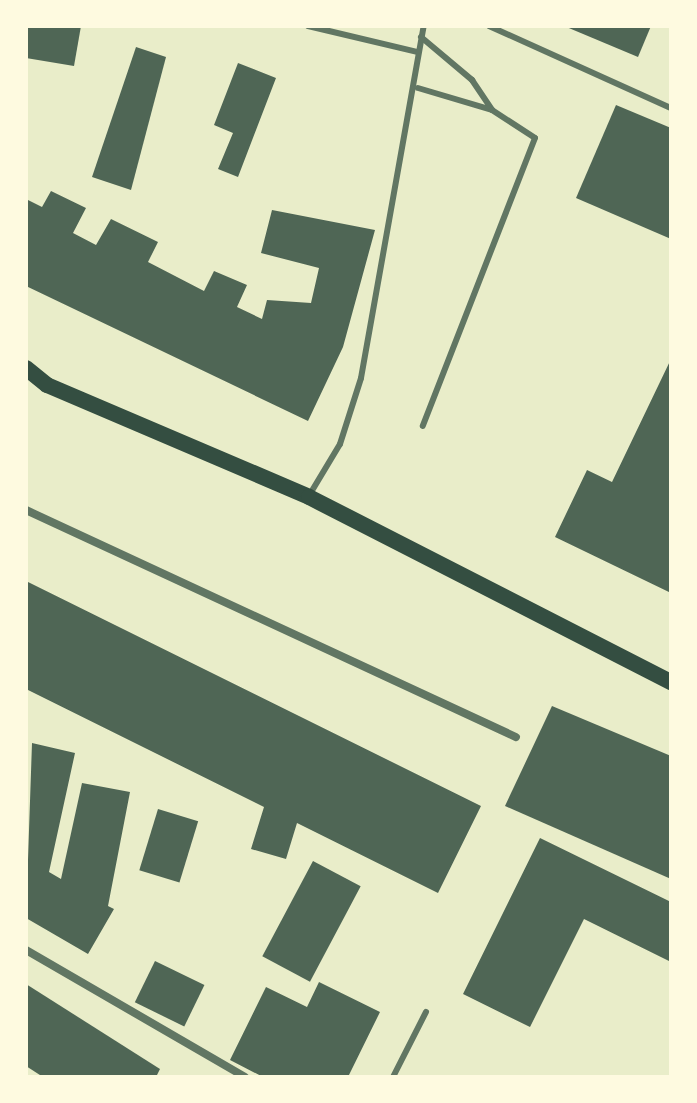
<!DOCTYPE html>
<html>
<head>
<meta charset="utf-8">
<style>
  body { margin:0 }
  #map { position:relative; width:697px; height:1103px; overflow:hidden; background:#e9edc9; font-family:"Noto Sans",sans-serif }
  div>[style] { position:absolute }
  .building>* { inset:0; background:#4f6655; transform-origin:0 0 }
  .service>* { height:6px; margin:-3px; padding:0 3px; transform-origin:3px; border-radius:3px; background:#617663 }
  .minor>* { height:8px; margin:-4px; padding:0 4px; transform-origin:4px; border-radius:4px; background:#617663 }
  .secondary>* { height:16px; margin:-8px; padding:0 8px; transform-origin:8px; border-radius:8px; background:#344e41 }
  span { translate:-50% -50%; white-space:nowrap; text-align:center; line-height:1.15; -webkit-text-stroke:6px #fefae0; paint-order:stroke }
  .frame { position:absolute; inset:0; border:28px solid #fefae0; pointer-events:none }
</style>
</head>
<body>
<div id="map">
  <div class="building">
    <div style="clip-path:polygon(26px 26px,81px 26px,74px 66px,26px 58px)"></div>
    <div style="clip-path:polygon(564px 26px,651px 26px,638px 57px)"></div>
    <div style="clip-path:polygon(136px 47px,166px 57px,131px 190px,92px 177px)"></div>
    <div style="clip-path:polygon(238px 63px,276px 78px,238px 177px,218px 169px,233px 133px,214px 125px)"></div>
    <div style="clip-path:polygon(616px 105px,671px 128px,671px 239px,576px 198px)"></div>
    <div style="clip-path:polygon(51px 191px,86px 208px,73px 233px,96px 245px,111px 219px,158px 242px,148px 262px,204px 291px,214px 271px,247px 285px,237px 307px,262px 319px,267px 300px,311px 303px,319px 268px,261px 253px,272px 210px,375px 230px,343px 347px,308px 421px,26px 286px,26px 199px,42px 207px)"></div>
    <div style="clip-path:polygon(671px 359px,671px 593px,555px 537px,587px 470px,612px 482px)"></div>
    <div style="clip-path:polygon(26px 581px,481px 806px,438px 893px,297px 823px,286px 859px,251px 849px,264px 807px,26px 689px)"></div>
    <div style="clip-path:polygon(552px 706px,671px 756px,671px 879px,505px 806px)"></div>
    <div style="clip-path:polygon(32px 743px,75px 753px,49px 872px,61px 879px,82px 783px,130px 792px,108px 906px,114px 909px,88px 954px,26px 918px)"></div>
    <div style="left:158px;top:809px;width:42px;height:64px;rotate:17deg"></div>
    <div style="clip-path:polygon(540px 838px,671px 902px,671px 962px,584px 919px,530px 1027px,463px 994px)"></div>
    <div style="left:313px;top:861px;width:54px;height:108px;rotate:28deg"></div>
    <div style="left:155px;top:961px;width:55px;height:46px;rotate:26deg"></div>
    <div style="clip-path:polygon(319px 982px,380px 1012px,348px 1077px,263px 1077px,230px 1060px,266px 987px,307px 1007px)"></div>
    <div style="clip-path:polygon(26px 984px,160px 1069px,156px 1077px,43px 1077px,26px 1066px)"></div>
  </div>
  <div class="service">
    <div style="left:308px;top:26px;width:112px;rotate:13.4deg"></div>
    <div style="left:489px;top:26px;width:200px;rotate:24.3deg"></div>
    <div style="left:421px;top:37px;width:67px;rotate:40.1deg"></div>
    <div style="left:472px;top:80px;width:36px;rotate:56deg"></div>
    <div style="left:418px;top:88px;width:77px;rotate:16.6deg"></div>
    <div style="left:492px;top:110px;width:51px;rotate:33.1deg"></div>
    <div style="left:535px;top:138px;width:309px;rotate:111.3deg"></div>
    <div style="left:310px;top:494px;width:58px;rotate:-59deg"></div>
    <div style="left:340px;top:444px;width:69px;rotate:-72.3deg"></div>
    <div style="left:361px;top:378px;width:358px;rotate:-79.9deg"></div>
    <div style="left:393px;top:1077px;width:73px;rotate:-63.1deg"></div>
  </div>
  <div class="minor">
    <div style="left:26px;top:510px;width:540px;rotate:24.86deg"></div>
    <div style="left:26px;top:950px;width:253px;rotate:30.1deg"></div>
  </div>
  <div class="secondary">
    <div style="left:26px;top:368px;width:27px;rotate:39deg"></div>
    <div style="left:47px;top:385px;width:285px;rotate:23.1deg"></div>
    <div style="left:309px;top:497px;width:407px;rotate:27.1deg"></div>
  </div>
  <div class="frame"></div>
</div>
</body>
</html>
